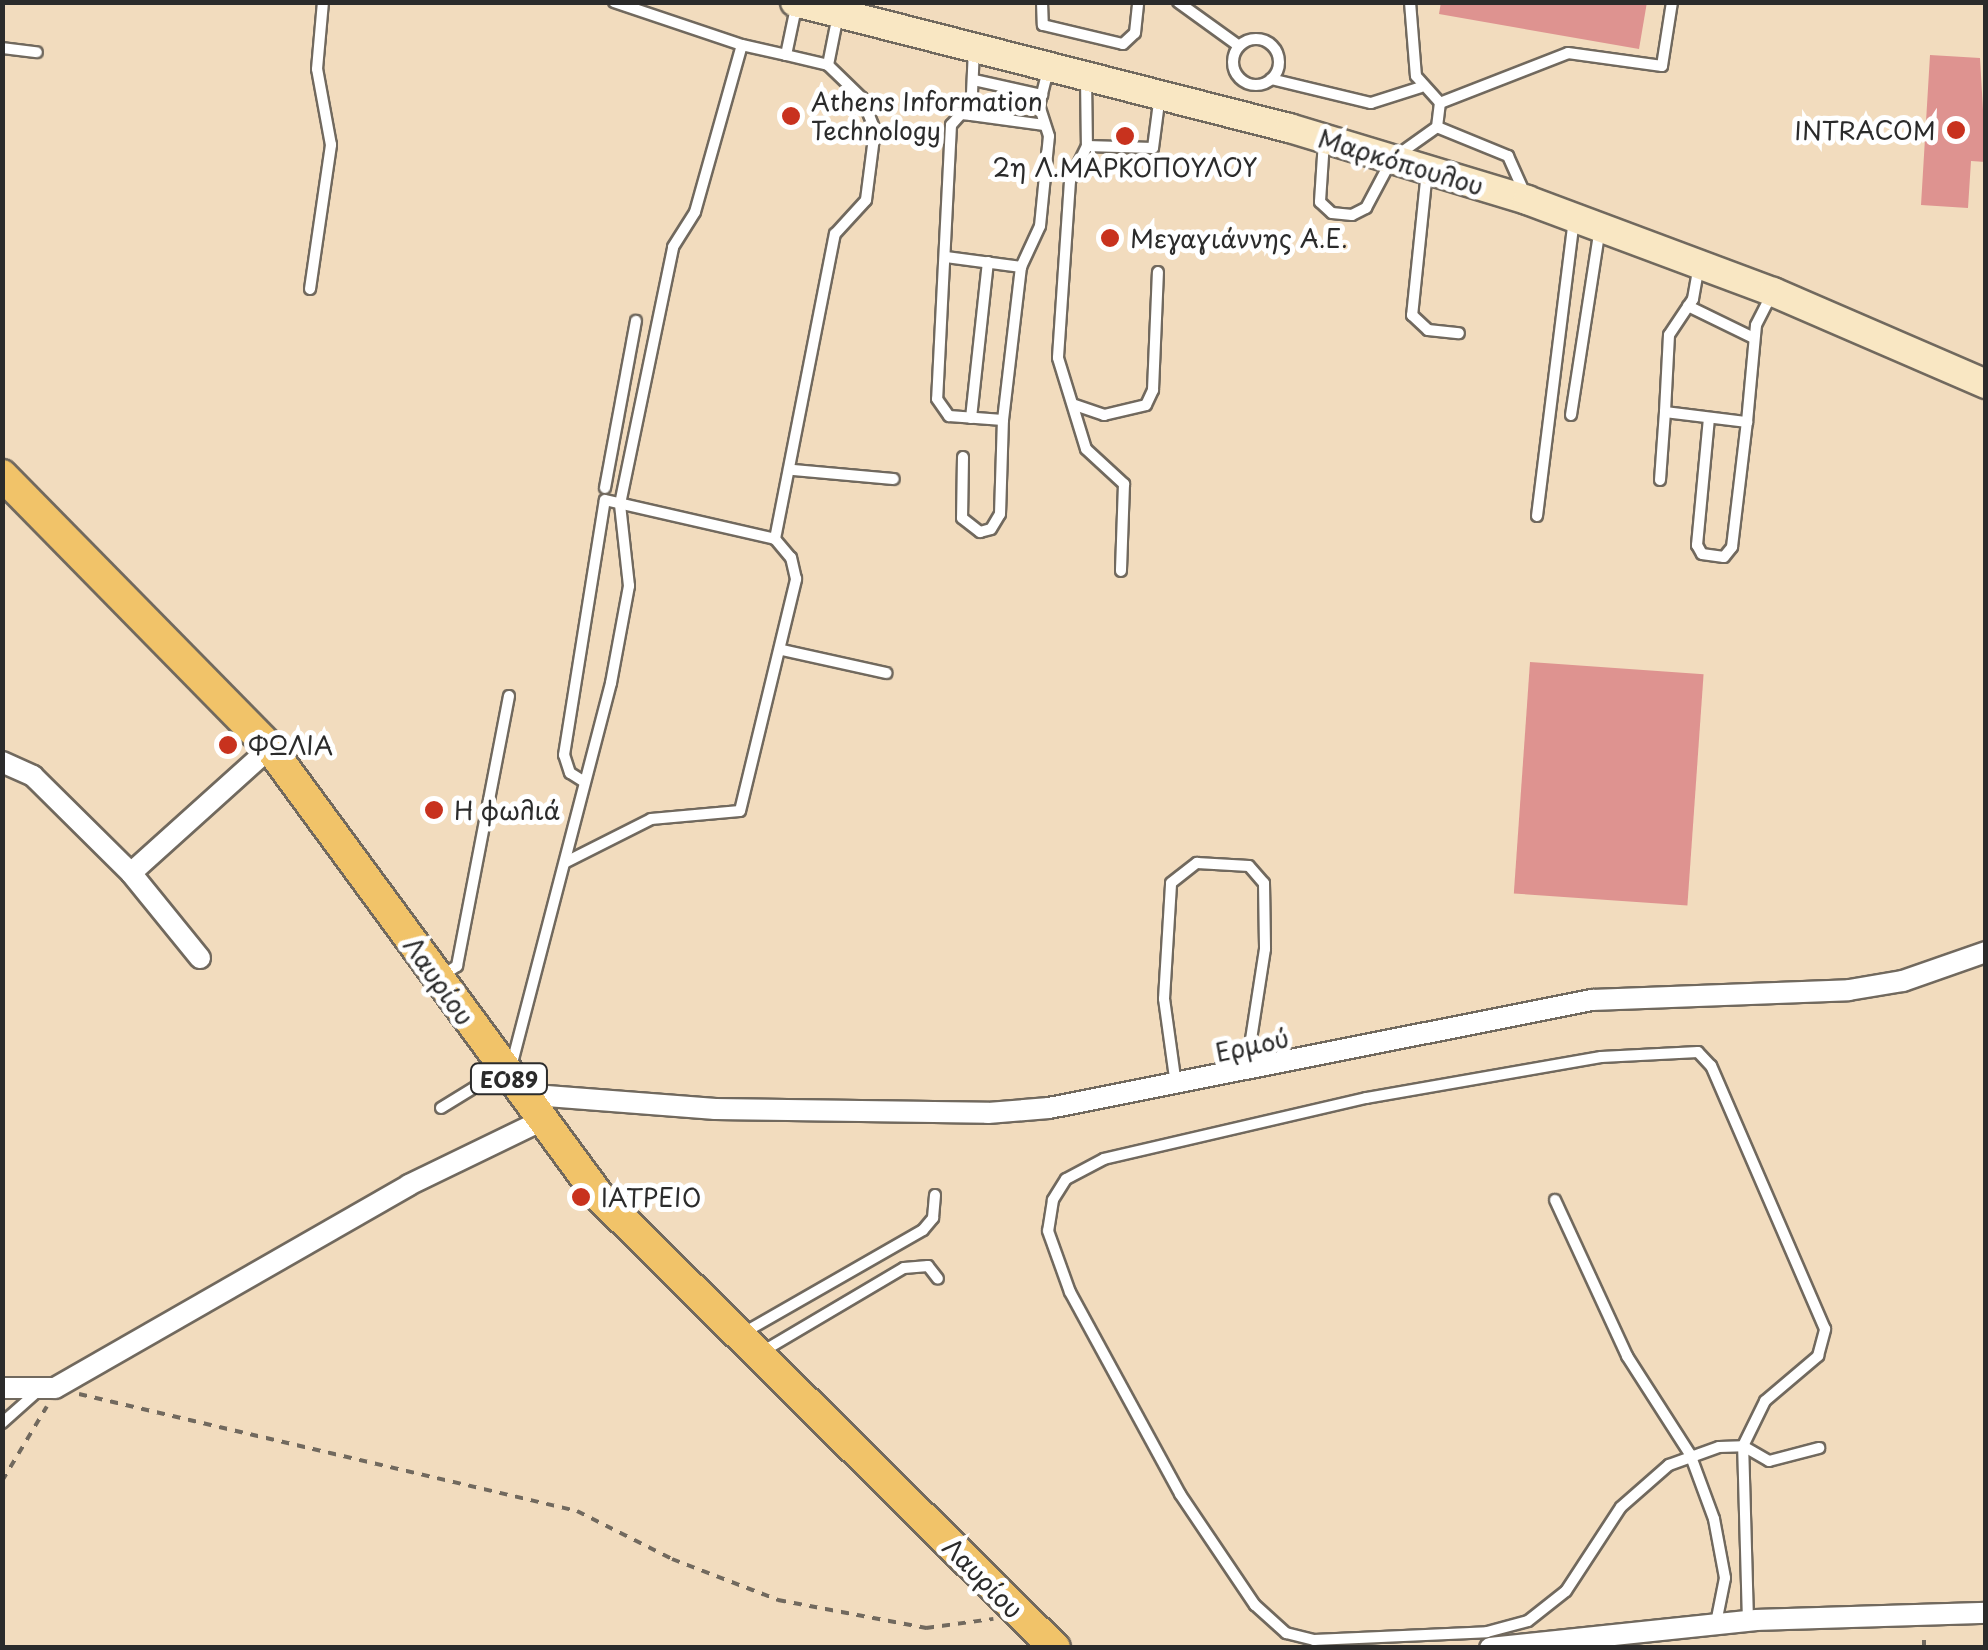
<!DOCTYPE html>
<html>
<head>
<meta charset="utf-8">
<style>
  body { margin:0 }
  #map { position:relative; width:1988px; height:1650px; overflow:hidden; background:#f2dcbe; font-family:"Playpen Sans",sans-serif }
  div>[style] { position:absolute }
  .building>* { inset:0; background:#de9390; transform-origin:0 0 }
  .path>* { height:4px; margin-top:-2px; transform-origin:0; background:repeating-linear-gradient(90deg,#71695e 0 8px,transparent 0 16px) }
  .roads { filter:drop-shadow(2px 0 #71695e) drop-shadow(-2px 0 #71695e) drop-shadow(0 2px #71695e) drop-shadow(0 -2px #71695e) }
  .service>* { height:10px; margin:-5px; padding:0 5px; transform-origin:5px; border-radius:5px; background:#fff }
  .service>.ring { margin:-5px; padding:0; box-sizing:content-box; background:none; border:10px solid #fff; border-radius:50% }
  .minor>* { height:20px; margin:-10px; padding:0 10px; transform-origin:10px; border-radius:10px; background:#fff }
  .secondary>* { height:28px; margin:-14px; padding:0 14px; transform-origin:14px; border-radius:14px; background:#f9e7c3 }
  .primary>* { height:30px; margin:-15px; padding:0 15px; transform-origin:15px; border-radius:15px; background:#f1c369 }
  .dots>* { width:28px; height:28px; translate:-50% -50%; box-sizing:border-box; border:5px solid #fff; border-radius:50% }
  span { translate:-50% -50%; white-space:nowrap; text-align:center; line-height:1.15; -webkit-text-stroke:10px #fff; paint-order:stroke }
  .shield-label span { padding:2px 8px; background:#fff; border:2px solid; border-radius:8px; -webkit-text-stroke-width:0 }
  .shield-label { font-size:22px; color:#2b2b2b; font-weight:700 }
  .poi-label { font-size:25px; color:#2b2b2b }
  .left { translate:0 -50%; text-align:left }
  .right { translate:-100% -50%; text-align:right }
  .street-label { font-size:25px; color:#2b2b2b }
  .frame { position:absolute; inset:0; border:5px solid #2b2b2b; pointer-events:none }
</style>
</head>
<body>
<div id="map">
  <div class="building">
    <div style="clip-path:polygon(1441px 2px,1647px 2px,1639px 49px,1439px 14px)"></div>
    <div style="clip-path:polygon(1930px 55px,1980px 58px,1986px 162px,1971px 161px,1968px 208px,1921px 205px)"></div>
    <div style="left:1530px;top:662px;width:174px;height:232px;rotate:4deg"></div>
  </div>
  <div class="path">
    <div style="left:79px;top:1394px;width:512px;rotate:13.22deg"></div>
    <div style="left:577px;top:1511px;width:106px;rotate:26.8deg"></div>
    <div style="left:672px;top:1559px;width:114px;rotate:21.1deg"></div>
    <div style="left:778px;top:1600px;width:151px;rotate:10.7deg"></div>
    <div style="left:926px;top:1628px;width:68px;rotate:-7.7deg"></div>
    <div style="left:2px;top:1481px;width:87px;rotate:-59deg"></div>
    <div style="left:1924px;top:1648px;width:16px;rotate:-90deg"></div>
  </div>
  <div class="roads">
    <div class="service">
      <div style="left:614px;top:2px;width:135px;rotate:18.6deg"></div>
      <div style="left:1042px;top:2px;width:23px;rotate:88deg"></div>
      <div style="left:1043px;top:25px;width:82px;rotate:13.4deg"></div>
      <div style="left:1123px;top:44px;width:16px;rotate:-43deg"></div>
      <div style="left:1135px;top:33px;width:31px;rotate:-84deg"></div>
      <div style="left:1178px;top:2px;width:75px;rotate:35.8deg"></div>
      <div style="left:1410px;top:2px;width:74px;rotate:85.4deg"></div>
      <div style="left:1416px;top:76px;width:36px;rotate:48deg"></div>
      <div class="ring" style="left:1233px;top:39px;width:36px;height:36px"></div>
      <div style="left:2px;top:48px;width:35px;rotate:7deg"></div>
      <div style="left:974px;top:49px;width:66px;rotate:92.6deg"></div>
      <div style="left:971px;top:115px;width:10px;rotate:-174deg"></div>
      <div style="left:961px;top:114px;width:15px;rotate:132deg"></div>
      <div style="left:951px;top:125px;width:274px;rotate:92.9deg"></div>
      <div style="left:937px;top:399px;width:21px;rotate:55deg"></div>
      <div style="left:949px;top:416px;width:54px;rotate:4.2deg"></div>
      <div style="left:1003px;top:420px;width:154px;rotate:-83.3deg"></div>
      <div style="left:1021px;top:267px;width:45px;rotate:-65.1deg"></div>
      <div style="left:1040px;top:226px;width:90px;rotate:-84.3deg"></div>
      <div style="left:1049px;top:136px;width:32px;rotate:-108deg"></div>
      <div style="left:1039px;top:106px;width:37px;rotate:-76deg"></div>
      <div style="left:786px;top:55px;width:43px;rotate:13.4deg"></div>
      <div style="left:1086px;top:78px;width:68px;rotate:89.2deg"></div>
      <div style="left:1087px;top:146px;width:39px;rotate:116deg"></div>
      <div style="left:1070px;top:181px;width:177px;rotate:93.9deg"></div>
      <div style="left:1058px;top:358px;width:95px;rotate:72.9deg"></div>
      <div style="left:1086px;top:449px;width:52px;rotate:42.6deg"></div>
      <div style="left:1124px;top:484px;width:87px;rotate:92deg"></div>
      <div style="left:1271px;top:79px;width:103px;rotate:13.5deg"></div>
      <div style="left:1371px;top:103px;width:52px;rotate:-17.7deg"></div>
      <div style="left:974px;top:80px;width:70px;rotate:12.4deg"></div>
      <div style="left:1440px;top:103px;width:137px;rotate:-21.3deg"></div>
      <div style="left:1568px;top:53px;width:95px;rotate:7.9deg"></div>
      <div style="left:1662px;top:66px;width:65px;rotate:-81.1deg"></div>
      <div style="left:971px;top:115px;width:74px;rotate:7.8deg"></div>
      <div style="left:1437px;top:127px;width:77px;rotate:22.2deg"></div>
      <div style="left:1508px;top:156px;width:42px;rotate:65.9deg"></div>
      <div style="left:1324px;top:141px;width:61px;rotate:93.8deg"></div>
      <div style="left:1320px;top:202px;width:16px;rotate:43deg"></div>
      <div style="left:1332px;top:213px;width:20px;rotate:6deg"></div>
      <div style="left:1352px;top:215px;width:16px;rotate:-27deg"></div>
      <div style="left:1366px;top:208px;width:55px;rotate:-62deg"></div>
      <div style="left:1392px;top:159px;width:55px;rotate:-35.4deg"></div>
      <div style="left:1437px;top:127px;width:24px;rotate:-83deg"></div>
      <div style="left:1087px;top:146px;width:66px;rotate:1.7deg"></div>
      <div style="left:1153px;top:148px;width:53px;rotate:-82.5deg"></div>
      <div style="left:1427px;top:171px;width:145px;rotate:95.9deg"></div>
      <div style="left:1412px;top:315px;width:22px;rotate:43deg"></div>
      <div style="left:1428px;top:330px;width:31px;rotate:6deg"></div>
      <div style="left:946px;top:257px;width:76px;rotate:7.6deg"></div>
      <div style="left:1699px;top:265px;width:35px;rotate:100deg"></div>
      <div style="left:1693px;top:299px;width:43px;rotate:123.7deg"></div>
      <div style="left:1669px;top:335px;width:77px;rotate:93deg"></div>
      <div style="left:1665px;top:412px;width:83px;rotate:7deg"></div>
      <div style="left:1747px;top:422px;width:97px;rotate:-84.7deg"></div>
      <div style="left:1756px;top:325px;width:37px;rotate:-63deg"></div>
      <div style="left:310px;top:289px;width:146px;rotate:-81.7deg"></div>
      <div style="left:331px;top:145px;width:77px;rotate:-100.4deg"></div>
      <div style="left:317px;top:69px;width:67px;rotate:-84.9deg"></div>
      <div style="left:1688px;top:306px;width:73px;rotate:25.9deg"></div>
      <div style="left:1075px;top:405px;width:31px;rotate:19deg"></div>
      <div style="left:1104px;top:415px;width:43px;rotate:-13.4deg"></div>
      <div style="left:1146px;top:405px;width:17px;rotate:-65deg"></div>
      <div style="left:1153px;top:390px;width:118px;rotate:-87.6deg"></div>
      <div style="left:1571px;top:415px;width:189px;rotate:-81.2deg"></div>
      <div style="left:971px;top:418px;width:157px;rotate:-83.8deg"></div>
      <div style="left:1709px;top:418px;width:128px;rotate:95.4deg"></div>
      <div style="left:1697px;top:545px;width:10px;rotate:61deg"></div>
      <div style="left:1702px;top:554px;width:22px;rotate:8deg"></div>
      <div style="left:1724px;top:557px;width:13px;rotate:-51deg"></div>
      <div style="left:1732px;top:547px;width:126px;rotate:-83.2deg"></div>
      <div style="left:963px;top:457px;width:61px;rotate:90.9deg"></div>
      <div style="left:962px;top:518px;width:23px;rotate:38deg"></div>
      <div style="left:980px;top:532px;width:11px;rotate:-15deg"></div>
      <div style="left:991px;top:529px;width:17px;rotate:-59deg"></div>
      <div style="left:1000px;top:514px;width:94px;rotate:-88.2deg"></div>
      <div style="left:793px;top:470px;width:101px;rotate:5.1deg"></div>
      <div style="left:1660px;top:480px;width:68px;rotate:-85.8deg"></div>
      <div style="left:605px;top:488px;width:170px;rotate:-79.5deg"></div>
      <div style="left:1537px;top:516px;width:299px;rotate:-82.9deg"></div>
      <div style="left:782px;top:650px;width:107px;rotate:12.5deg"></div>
      <div style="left:583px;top:781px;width:15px;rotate:-148deg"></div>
      <div style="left:570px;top:773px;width:19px;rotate:-108deg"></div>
      <div style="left:564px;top:755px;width:258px;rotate:-80.9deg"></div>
      <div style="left:605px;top:500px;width:174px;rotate:12.9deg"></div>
      <div style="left:775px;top:539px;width:311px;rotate:-78.9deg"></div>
      <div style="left:835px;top:234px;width:46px;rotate:-47.6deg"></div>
      <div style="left:866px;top:200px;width:71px;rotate:-82.7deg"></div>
      <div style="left:875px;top:130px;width:35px;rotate:-112deg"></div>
      <div style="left:862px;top:98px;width:47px;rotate:-135.9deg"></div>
      <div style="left:828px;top:65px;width:51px;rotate:-78.7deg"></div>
      <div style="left:566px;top:862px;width:95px;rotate:-26.8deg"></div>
      <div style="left:651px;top:819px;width:89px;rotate:-5.1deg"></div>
      <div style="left:740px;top:811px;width:239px;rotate:-76.4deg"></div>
      <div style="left:796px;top:579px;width:22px;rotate:-103deg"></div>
      <div style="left:791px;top:558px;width:25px;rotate:-130deg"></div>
      <div style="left:443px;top:975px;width:17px;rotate:-33deg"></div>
      <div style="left:457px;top:966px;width:275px;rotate:-79.1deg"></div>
      <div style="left:511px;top:1067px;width:397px;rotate:-75.4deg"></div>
      <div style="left:611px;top:683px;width:99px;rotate:-79.5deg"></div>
      <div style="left:629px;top:586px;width:82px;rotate:-96.3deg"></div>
      <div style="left:620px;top:504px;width:262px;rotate:-78.3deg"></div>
      <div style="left:673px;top:247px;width:41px;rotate:-57.8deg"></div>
      <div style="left:695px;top:212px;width:173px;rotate:-74.3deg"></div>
      <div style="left:742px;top:45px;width:45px;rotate:12.8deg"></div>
      <div style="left:786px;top:55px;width:53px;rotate:-78.1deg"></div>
      <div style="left:1176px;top:1085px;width:87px;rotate:-97.9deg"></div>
      <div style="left:1164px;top:999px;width:116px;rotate:-86.5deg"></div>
      <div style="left:1171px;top:883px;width:33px;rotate:-38deg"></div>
      <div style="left:1197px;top:863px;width:52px;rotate:3.3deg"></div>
      <div style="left:1249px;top:866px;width:23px;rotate:49deg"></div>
      <div style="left:1264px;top:883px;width:66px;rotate:89.1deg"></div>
      <div style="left:1265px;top:949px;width:124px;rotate:98.8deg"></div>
      <div style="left:441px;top:1108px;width:73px;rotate:-31.5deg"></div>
      <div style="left:1555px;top:1200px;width:172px;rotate:65.2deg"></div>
      <div style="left:1627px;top:1356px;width:117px;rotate:57.3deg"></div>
      <div style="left:1690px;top:1454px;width:69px;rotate:69.7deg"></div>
      <div style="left:1714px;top:1519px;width:60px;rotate:79.4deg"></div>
      <div style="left:1725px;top:1578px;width:46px;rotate:101.3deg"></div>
      <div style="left:745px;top:1332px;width:205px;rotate:-29.8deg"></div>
      <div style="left:923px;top:1230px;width:16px;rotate:-50deg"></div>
      <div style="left:933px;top:1218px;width:23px;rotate:-85deg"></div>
      <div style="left:760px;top:1353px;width:167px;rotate:-30.6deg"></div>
      <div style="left:904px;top:1268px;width:24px;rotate:-5deg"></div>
      <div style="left:928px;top:1266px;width:16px;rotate:52deg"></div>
      <div style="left:2px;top:1423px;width:48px;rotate:-41.6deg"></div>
      <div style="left:1748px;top:1621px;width:175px;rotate:-91.6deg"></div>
      <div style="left:1743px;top:1446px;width:50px;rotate:-63.9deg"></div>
      <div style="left:1765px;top:1401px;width:70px;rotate:-40.3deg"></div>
      <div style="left:1818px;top:1356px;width:28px;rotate:-75deg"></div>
      <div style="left:1825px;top:1329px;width:287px;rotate:-113.4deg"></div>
      <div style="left:1711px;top:1066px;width:19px;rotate:-133deg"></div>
      <div style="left:1698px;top:1052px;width:97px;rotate:177deg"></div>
      <div style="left:1601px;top:1057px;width:239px;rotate:170.1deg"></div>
      <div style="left:1366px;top:1098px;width:269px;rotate:166.9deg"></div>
      <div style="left:1104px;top:1159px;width:43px;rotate:152.2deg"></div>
      <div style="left:1066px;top:1179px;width:25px;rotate:122deg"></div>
      <div style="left:1053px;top:1200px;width:31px;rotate:99deg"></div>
      <div style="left:1048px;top:1231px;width:65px;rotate:70.2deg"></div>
      <div style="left:1070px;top:1292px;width:230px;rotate:61.4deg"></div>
      <div style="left:1180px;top:1494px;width:134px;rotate:56deg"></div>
      <div style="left:1255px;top:1605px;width:42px;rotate:42.1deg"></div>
      <div style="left:1286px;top:1633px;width:29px;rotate:14deg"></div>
      <div style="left:1314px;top:1640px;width:173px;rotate:-2.6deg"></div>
      <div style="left:1487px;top:1632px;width:42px;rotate:-15deg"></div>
      <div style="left:1528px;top:1621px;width:48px;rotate:-38.3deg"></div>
      <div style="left:1566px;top:1591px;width:100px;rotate:-56.8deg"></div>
      <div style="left:1621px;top:1507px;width:64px;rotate:-41.2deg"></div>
      <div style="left:1669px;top:1465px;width:53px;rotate:-19.8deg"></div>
      <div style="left:1719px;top:1447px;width:24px;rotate:-2deg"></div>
      <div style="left:1743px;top:1446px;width:30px;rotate:30deg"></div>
      <div style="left:1769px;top:1461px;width:52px;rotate:-14.6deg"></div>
    </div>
    <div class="minor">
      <div style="left:2px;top:762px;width:34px;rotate:24deg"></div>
      <div style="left:33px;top:776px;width:138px;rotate:44.7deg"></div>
      <div style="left:200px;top:958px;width:109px;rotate:-129.1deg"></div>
      <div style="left:131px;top:873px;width:187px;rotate:-42deg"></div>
      <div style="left:521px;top:1094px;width:195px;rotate:4.4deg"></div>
      <div style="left:715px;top:1109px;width:273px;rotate:0.8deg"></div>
      <div style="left:988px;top:1113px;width:61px;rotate:-4.7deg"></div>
      <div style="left:1049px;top:1108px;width:554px;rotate:-11.25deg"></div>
      <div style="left:1592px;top:1000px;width:257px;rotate:-2.2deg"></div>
      <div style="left:1849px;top:990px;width:55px;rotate:-9.5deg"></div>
      <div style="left:1903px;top:981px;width:88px;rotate:-19.3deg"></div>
      <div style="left:2px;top:1388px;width:53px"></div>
      <div style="left:55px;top:1388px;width:408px;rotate:-29.8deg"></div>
      <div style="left:409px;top:1185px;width:144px;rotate:-25.9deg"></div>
      <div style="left:1490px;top:1648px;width:268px;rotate:-6deg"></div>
      <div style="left:1757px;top:1620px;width:229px;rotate:-1.8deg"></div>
    </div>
    <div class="secondary">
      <div style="left:795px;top:2px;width:510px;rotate:14.31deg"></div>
      <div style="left:1289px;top:128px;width:249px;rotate:16.8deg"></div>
      <div style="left:1527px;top:200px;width:263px;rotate:20.5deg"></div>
      <div style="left:1773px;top:292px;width:232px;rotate:23.4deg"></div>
    </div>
    <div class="primary">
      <div style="left:2px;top:475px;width:383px;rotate:45.5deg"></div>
      <div style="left:270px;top:748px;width:556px;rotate:53.71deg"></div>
      <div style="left:599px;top:1196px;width:642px;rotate:44.75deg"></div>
    </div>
  </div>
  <div class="dots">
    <div style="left:791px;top:116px;background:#c8321e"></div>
    <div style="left:1956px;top:130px;background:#c8321e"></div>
    <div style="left:1125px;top:136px;background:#c8321e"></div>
    <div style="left:1110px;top:238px;background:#c8321e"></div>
    <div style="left:228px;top:745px;background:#c8321e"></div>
    <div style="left:434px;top:810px;background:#c8321e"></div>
    <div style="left:581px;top:1197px;background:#c8321e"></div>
  </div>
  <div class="shield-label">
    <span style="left:509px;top:1079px">ΕΟ89</span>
  </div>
  <div class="poi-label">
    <span class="left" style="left:811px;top:116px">Athens Information<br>Technology</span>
    <span class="right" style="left:1936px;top:130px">INTRACOM</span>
    <span style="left:1125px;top:167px">2η Λ.ΜΑΡΚΟΠΟΥΛΟΥ</span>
    <span class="left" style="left:1130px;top:238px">Μεγαγιάννης Α.Ε.</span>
    <span class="left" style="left:248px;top:745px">ΦΩΛΙΑ</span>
    <span class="left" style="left:454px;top:810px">Η φωλιά</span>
    <span class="left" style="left:601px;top:1197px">ΙΑΤΡΕΙΟ</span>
  </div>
  <div class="street-label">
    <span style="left:1401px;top:162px;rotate:17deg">Μαρκόπουλου</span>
    <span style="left:439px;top:981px;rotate:55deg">Λαυρίου</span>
    <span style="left:1252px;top:1045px;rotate:-12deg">Ερμού</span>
    <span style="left:983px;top:1578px;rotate:45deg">Λαυρίου</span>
  </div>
  <div class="frame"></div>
</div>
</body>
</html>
